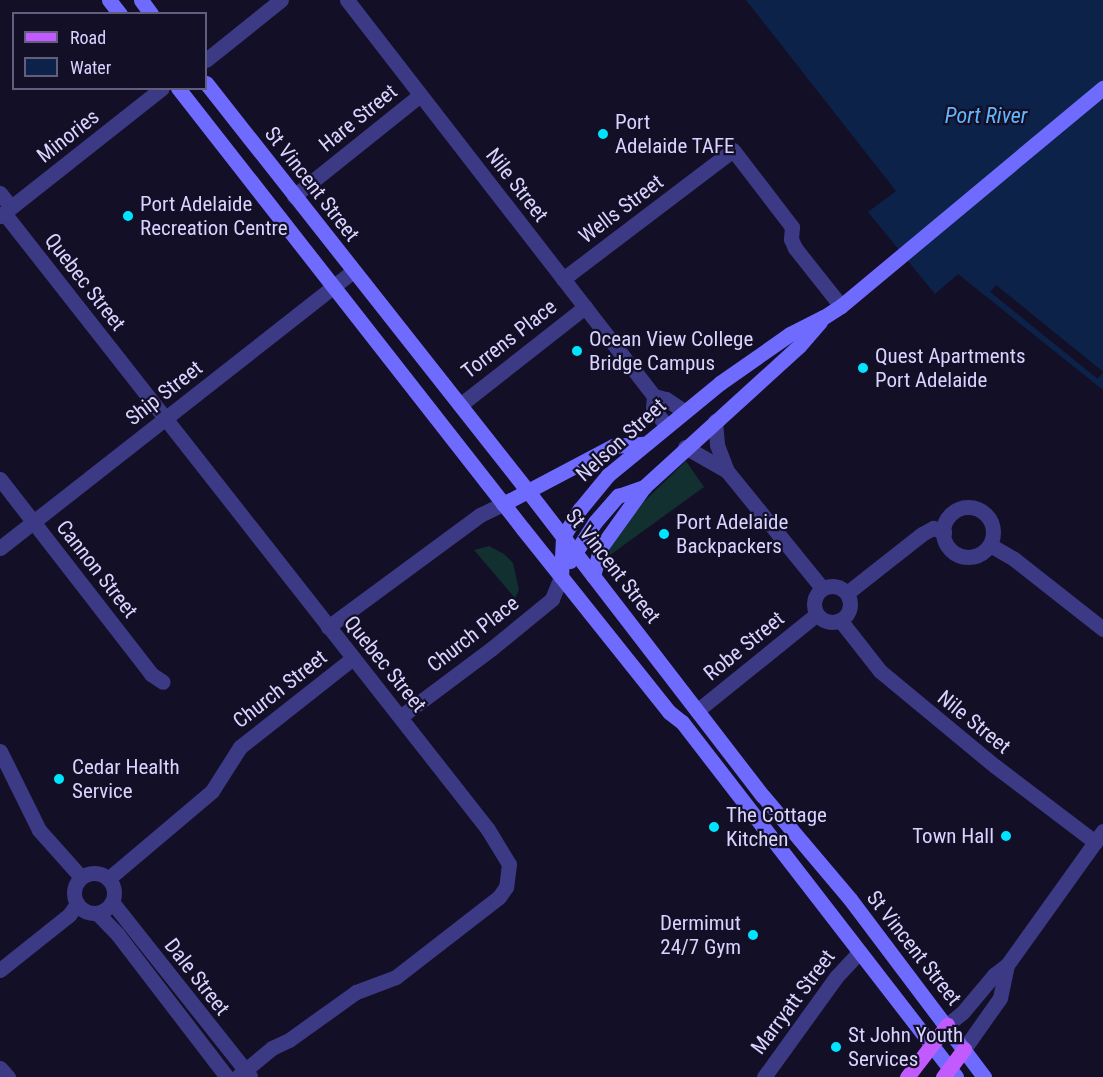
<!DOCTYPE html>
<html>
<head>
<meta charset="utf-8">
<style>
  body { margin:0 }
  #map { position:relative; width:1103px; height:1077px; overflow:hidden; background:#130f26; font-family:"Roboto Condensed",sans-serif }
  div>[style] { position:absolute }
  .green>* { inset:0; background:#12302f }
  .water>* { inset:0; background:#0c2248 }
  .pier>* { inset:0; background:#130f26; transform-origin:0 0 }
  .street>* { height:15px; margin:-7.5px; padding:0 7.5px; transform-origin:7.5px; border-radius:7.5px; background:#3d3a85 }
  .street>.ring { margin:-7.5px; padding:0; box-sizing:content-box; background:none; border:15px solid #3d3a85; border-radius:50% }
  .secondary>* { height:15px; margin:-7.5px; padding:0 7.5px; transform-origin:7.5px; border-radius:7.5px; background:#6f6bff }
  .primary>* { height:15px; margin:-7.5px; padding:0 7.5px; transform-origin:7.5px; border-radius:7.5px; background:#c25bff }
  .dots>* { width:16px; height:16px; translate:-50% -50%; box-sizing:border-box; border:3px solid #130f26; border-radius:50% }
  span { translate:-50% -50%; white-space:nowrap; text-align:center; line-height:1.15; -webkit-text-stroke:4.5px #130f26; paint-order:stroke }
  .street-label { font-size:21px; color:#d9d4ff }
  .poi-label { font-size:21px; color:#d9d4ff }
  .left { translate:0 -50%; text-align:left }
  .right { translate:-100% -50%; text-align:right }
  .water-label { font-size:22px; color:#62b6ff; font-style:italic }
  .legend { position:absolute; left:12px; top:12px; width:195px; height:78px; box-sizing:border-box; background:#130f26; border:2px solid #625e7d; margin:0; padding:8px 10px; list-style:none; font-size:18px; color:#d9d4ff }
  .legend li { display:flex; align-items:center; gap:12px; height:30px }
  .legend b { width:30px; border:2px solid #625e7d }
</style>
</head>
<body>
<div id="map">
  <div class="green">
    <div style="clip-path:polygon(686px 461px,704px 487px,606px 558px,604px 555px,630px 515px)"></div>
    <div style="clip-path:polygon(489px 546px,504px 554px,513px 563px,519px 590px,515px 598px,474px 550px)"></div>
  </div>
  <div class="water">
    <div style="clip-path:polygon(746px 0,1103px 0,1103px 390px,958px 274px,935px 294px,868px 212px,896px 191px)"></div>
  </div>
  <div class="pier">
    <div style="left:996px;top:285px;width:138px;height:9px;rotate:39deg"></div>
  </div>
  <div class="street">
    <div style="left:347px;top:0;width:501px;rotate:52.22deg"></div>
    <div style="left:654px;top:396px;width:12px;rotate:14deg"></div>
    <div style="left:666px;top:399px;width:22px;rotate:34deg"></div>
    <div style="left:206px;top:60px;width:96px;rotate:-38.7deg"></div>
    <div style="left:0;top:193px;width:18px;rotate:52deg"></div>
    <div style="left:294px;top:196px;width:161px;rotate:-38.7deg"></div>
    <div style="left:4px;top:213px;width:782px;rotate:51.86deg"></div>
    <div style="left:487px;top:828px;width:42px;rotate:58.6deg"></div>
    <div style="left:509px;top:864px;width:23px;rotate:97deg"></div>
    <div style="left:506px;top:887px;width:12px;rotate:125deg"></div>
    <div style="left:499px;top:897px;width:130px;rotate:142.2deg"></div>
    <div style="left:396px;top:977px;width:43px;rotate:159.4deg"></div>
    <div style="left:356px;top:992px;width:82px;rotate:144.4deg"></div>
    <div style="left:289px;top:1040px;width:19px;rotate:155deg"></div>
    <div style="left:272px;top:1048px;width:45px;rotate:140.4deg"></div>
    <div style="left:0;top:216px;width:206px;rotate:-38.3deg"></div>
    <div style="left:563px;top:279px;width:213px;rotate:-37.2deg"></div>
    <div style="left:733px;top:150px;width:97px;rotate:52.5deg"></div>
    <div style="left:792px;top:227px;width:12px;rotate:95deg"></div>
    <div style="left:791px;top:239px;width:10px;rotate:66deg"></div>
    <div style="left:795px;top:248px;width:74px;rotate:51.6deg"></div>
    <div style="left:654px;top:396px;width:12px;rotate:95deg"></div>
    <div style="left:653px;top:408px;width:21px;rotate:53deg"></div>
    <div style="left:460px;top:405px;width:159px;rotate:-38.1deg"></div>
    <div style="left:715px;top:421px;width:24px;rotate:85deg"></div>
    <div style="left:717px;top:445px;width:28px;rotate:69deg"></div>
    <div style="left:727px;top:471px;width:151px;rotate:50.9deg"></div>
    <div style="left:685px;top:447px;width:48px;rotate:29.7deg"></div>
    <div style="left:0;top:479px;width:247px;rotate:52.2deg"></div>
    <div style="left:151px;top:674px;width:14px;rotate:34deg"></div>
    <div class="ring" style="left:943px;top:507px;width:35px;height:35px"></div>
    <div style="left:990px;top:545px;width:28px;rotate:30deg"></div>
    <div style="left:1014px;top:559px;width:113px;rotate:38.2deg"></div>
    <div style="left:0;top:548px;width:449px;rotate:-38.1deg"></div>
    <div class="ring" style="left:814px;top:586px;width:21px;height:21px"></div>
    <div style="left:847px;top:593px;width:95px;rotate:-38.2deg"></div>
    <div style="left:922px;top:534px;width:13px;rotate:-29deg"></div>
    <div style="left:933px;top:528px;width:12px;rotate:20deg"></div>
    <div style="left:840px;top:620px;width:65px;rotate:51.9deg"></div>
    <div style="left:880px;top:671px;width:149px;rotate:39.6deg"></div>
    <div style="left:995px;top:766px;width:126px;rotate:37.2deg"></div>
    <div style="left:328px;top:627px;width:189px;rotate:-36.4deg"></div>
    <div style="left:480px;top:515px;width:25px;rotate:-26deg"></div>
    <div style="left:698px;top:710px;width:153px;rotate:-38.9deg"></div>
    <div style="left:400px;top:717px;width:114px;rotate:-36.8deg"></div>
    <div style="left:491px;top:649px;width:79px;rotate:-39.3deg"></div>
    <div style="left:552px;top:599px;width:24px;rotate:-68deg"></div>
    <div style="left:0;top:751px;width:88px;rotate:63.7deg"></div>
    <div style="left:39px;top:830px;width:63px;rotate:48.2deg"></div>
    <div class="ring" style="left:74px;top:873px;width:25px;height:25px"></div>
    <div style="left:108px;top:879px;width:136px;rotate:-40.2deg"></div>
    <div style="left:212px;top:791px;width:52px;rotate:-57.5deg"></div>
    <div style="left:240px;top:747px;width:144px;rotate:-38.2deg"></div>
    <div style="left:112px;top:902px;width:222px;rotate:51.6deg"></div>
    <div style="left:97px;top:913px;width:30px;rotate:46deg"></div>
    <div style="left:118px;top:935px;width:179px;rotate:52.5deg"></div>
    <div style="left:0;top:970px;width:88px;rotate:-38.6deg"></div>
    <div style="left:69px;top:915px;width:14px;rotate:-54deg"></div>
    <div style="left:947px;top:1025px;width:19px;rotate:-39deg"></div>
    <div style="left:962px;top:1013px;width:50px;rotate:-49.9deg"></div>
    <div style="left:994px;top:975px;width:16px;rotate:-38deg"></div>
    <div style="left:1007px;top:965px;width:165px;rotate:-54.4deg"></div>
    <div style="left:964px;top:1049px;width:62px;rotate:-54.8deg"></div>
    <div style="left:1000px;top:998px;width:34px;rotate:-78deg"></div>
    <div style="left:0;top:1068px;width:12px;rotate:48deg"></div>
    <div style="left:764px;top:1077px;width:123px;rotate:-54.2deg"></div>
    <div style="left:836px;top:977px;width:33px;rotate:-47deg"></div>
  </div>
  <div class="secondary">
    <div style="left:109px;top:0;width:18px;rotate:52deg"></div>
    <div style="left:141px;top:0;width:17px;rotate:54deg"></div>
    <div style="left:206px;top:83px;width:518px;rotate:51.74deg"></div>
    <div style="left:527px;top:490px;width:386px;rotate:52.4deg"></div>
    <div style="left:763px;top:796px;width:135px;rotate:49.8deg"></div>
    <div style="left:850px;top:899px;width:223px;rotate:53deg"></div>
    <div style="left:178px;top:88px;width:560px;rotate:51.96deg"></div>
    <div style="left:523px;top:529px;width:234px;rotate:51.4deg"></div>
    <div style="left:669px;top:712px;width:16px;rotate:38deg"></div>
    <div style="left:682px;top:722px;width:448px;rotate:52.3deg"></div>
    <div style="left:503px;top:504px;width:124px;rotate:-27.8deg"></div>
    <div style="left:613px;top:446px;width:31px;rotate:-4deg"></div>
    <div style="left:570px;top:561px;width:46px;rotate:-57.3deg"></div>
    <div style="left:595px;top:522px;width:35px;rotate:-49deg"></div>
    <div style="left:618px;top:496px;width:28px;rotate:-19deg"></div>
    <div style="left:593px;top:576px;width:30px;rotate:-75deg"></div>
    <div style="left:601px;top:547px;width:74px;rotate:-54.4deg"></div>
    <div style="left:644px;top:487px;width:210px;rotate:-42.3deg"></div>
    <div style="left:799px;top:346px;width:32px;rotate:-49deg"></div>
    <div style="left:561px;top:577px;width:40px;rotate:-87.1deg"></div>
    <div style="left:563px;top:537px;width:33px;rotate:-59deg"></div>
    <div style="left:580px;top:509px;width:44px;rotate:-50.5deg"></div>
    <div style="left:608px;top:475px;width:145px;rotate:-39.4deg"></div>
    <div style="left:720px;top:383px;width:85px;rotate:-35deg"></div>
    <div style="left:790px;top:334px;width:38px;rotate:-27deg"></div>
    <div style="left:824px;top:317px;width:20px;rotate:-33deg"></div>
    <div style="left:841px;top:306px;width:341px;rotate:-39.8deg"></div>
  </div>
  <div class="primary">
    <div style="left:907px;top:1077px;width:66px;rotate:-52.4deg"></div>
    <div style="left:943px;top:1077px;width:35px;rotate:-53deg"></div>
  </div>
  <div class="dots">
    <div style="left:603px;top:134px;background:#00e5ff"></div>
    <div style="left:128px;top:216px;background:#00e5ff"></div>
    <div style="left:577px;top:351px;background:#00e5ff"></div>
    <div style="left:863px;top:368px;background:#00e5ff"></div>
    <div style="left:664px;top:534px;background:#00e5ff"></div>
    <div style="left:59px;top:779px;background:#00e5ff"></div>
    <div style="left:714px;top:827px;background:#00e5ff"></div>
    <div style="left:1006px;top:836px;background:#00e5ff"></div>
    <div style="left:753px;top:935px;background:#00e5ff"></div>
    <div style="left:836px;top:1047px;background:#00e5ff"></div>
  </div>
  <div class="street-label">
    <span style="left:358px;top:118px;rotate:-39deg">Hare Street</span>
    <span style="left:68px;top:136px;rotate:-38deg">Minories</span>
    <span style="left:312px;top:184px;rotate:52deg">St Vincent Street</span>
    <span style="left:517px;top:185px;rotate:52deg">Nile Street</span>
    <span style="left:621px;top:209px;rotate:-37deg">Wells Street</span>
    <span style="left:85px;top:282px;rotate:52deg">Quebec Street</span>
    <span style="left:509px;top:339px;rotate:-38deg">Torrens Place</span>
    <span style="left:164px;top:393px;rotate:-38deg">Ship Street</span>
    <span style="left:621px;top:440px;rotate:-42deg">Nelson Street</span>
    <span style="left:613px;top:566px;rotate:52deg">St Vincent Street</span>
    <span style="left:97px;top:569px;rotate:52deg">Cannon Street</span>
    <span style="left:473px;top:634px;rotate:-38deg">Church Place</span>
    <span style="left:744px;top:646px;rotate:-39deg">Robe Street</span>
    <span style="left:385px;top:664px;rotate:51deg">Quebec Street</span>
    <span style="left:280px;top:689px;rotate:-38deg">Church Street</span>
    <span style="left:974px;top:722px;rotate:39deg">Nile Street</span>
    <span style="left:914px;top:948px;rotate:52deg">St Vincent Street</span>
    <span style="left:197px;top:977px;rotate:52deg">Dale Street</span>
    <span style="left:793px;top:1002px;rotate:-53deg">Marryatt Street</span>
  </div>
  <div class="poi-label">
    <span class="left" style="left:615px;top:134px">Port<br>Adelaide TAFE</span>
    <span class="left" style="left:140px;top:216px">Port Adelaide<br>Recreation Centre</span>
    <span class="left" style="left:589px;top:351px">Ocean View College<br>Bridge Campus</span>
    <span class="left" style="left:875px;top:368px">Quest Apartments<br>Port Adelaide</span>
    <span class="left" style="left:676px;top:534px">Port Adelaide<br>Backpackers</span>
    <span class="left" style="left:72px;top:779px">Cedar Health<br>Service</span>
    <span class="left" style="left:726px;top:827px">The Cottage<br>Kitchen</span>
    <span class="right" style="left:994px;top:836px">Town Hall</span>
    <span class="right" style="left:741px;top:935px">Dermimut<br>24/7 Gym</span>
    <span class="left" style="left:848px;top:1047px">St John Youth<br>Services</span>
  </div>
  <div class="water-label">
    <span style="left:986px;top:116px">Port River</span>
  </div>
  <ul class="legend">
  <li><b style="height:8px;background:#c25bff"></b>Road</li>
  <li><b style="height:16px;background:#0c2248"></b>Water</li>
  </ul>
</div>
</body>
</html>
